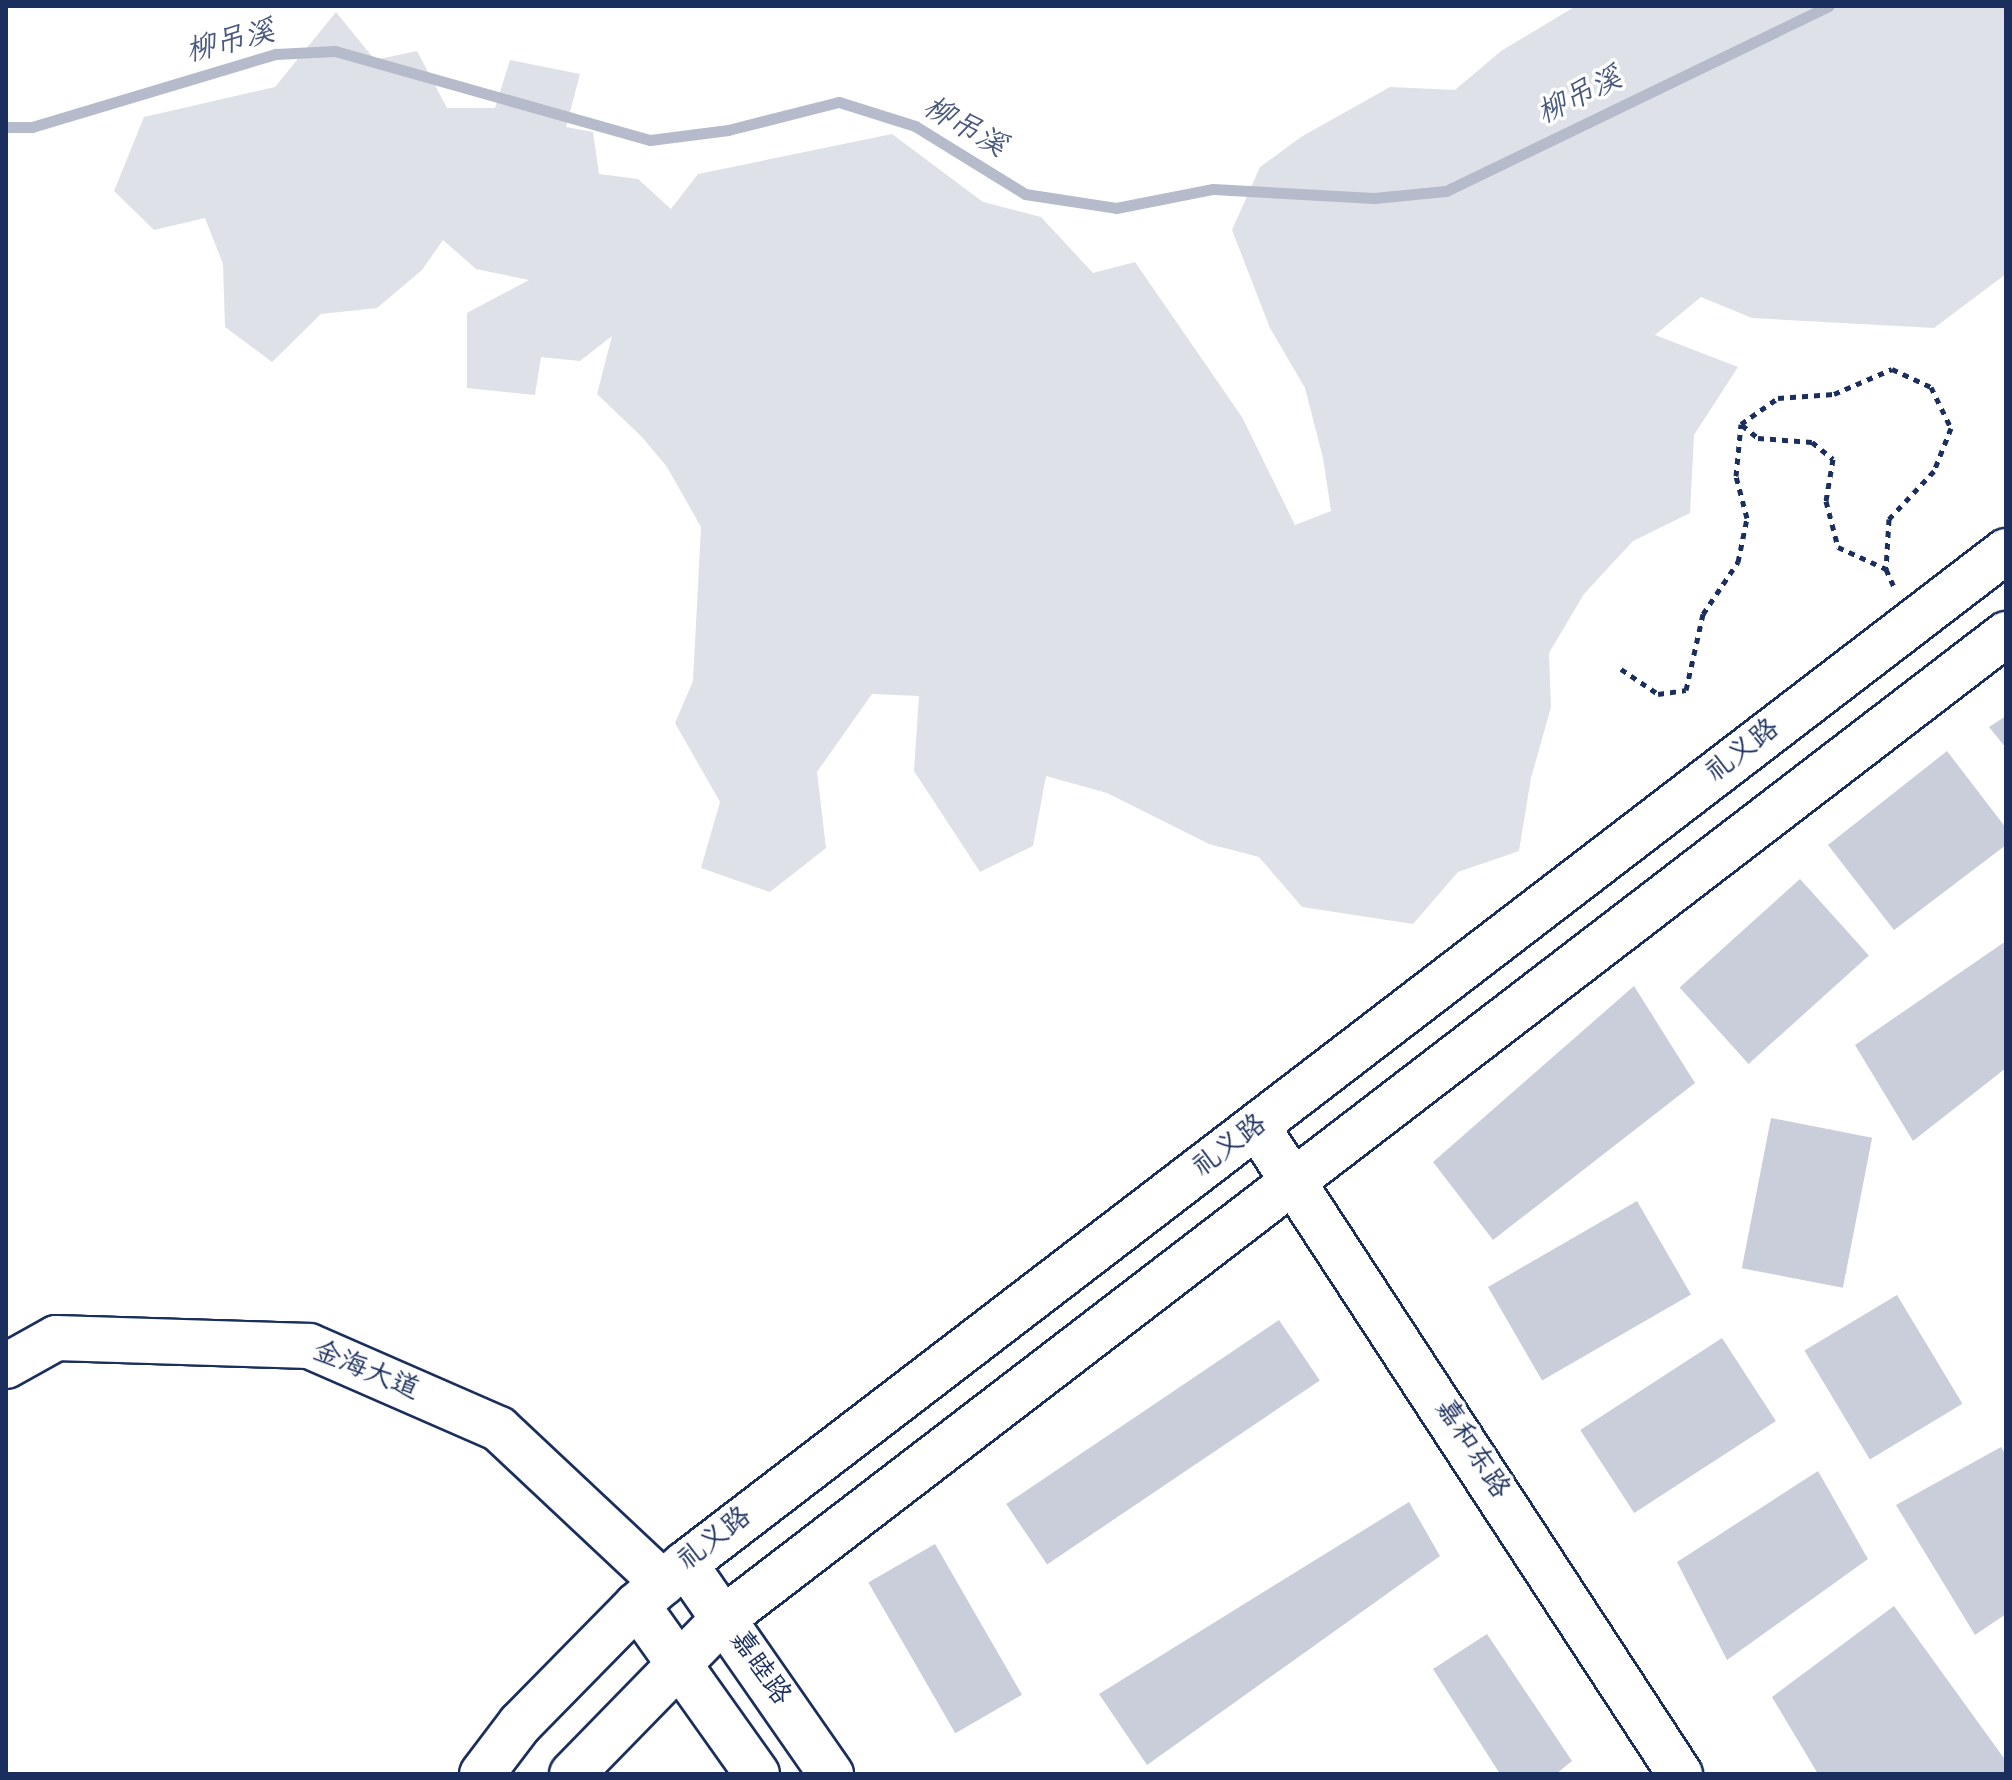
<!DOCTYPE html>
<html>
<head>
<meta charset="utf-8">
<style>
  body { margin:0 }
  #map { position:relative; width:2012px; height:1780px; overflow:hidden; background:#fff; font-family:Dekko,"LXGW WenKai TC",sans-serif }
  div>[style] { position:absolute }
  .green>* { inset:0; background:#dee1e7 }
  .stream>* { height:11px; margin:-5.5px; padding:0 5.5px; transform-origin:5.5px; border-radius:5.5px; background:#b5bbca }
  .building>* { inset:0; background:#caceda; transform-origin:0 0 }
  .path>* { height:5px; margin-top:-2.5px; transform-origin:0; background:repeating-linear-gradient(90deg,#1b2f5e 0 6px,transparent 0 12px) }
  .roads { filter:drop-shadow(2px 0 #1b2f5e) drop-shadow(-2px 0 #1b2f5e) drop-shadow(0 2px #1b2f5e) drop-shadow(0 -2px #1b2f5e) }
  .minor>* { height:44px; margin:-22px; padding:0 22px; transform-origin:22px; border-radius:22px; background:#fff }
  .major>* { height:44px; margin:-22px; padding:0 22px; transform-origin:22px; border-radius:22px; background:#fff }
  span { translate:-50% -50%; white-space:nowrap; text-align:center; line-height:1.15; -webkit-text-stroke:7px #fff; paint-order:stroke }
  .street-label { font-size:28px; color:#1b2f5e }
  .water-label { font-size:30px; color:#49597e; font-style:italic }
  .frame { position:absolute; inset:0; border:8px solid #1b2f5e; pointer-events:none }
</style>
</head>
<body>
<div id="map">
  <div class="green">
    <div style="clip-path:polygon(1576px 6px,2006px 6px,2006px 274px,1934px 328px,1752px 318px,1701px 297px,1655px 335px,1738px 367px,1694px 435px,1690px 513px,1633px 541px,1584px 594px,1549px 653px,1551px 707px,1531px 778px,1519px 851px,1458px 872px,1413px 924px,1302px 907px,1259px 857px,1209px 844px,1107px 793px,1046px 776px,1033px 846px,980px 872px,914px 771px,919px 696px,872px 694px,817px 772px,826px 848px,770px 892px,701px 868px,720px 802px,675px 723px,693px 681px,701px 527px,667px 467px,642px 437px,597px 394px,612px 336px,580px 361px,541px 357px,535px 395px,467px 388px,467px 313px,529px 280px,476px 269px,443px 240px,422px 270px,377px 308px,321px 314px,272px 362px,225px 327px,223px 264px,205px 218px,154px 230px,114px 191px,144px 117px,275px 87px,336px 12px,375px 60px,417px 51px,447px 108px,495px 108px,510px 60px,580px 74px,566px 127px,593px 132px,599px 174px,638px 179px,671px 209px,698px 174px,892px 134px,983px 202px,1041px 217px,1093px 273px,1135px 262px,1242px 417px,1295px 525px,1331px 511px,1323px 458px,1305px 388px,1270px 328px,1232px 230px,1260px 167px,1301px 137px,1390px 87px,1455px 90px,1501px 51px)"></div>
  </div>
  <div class="stream">
    <div style="left:6px;top:127px;width:26px"></div>
    <div style="left:32px;top:127px;width:255px;rotate:-16.7deg"></div>
    <div style="left:276px;top:54px;width:59px;rotate:-2.9deg"></div>
    <div style="left:335px;top:51px;width:327px;rotate:15.8deg"></div>
    <div style="left:650px;top:140px;width:79px;rotate:-7.3deg"></div>
    <div style="left:728px;top:130px;width:114px;rotate:-14.2deg"></div>
    <div style="left:839px;top:102px;width:80px;rotate:17.5deg"></div>
    <div style="left:915px;top:126px;width:129px;rotate:31.7deg"></div>
    <div style="left:1025px;top:194px;width:92px;rotate:8.7deg"></div>
    <div style="left:1116px;top:208px;width:99px;rotate:-11.1deg"></div>
    <div style="left:1213px;top:189px;width:161px;rotate:3.2deg"></div>
    <div style="left:1374px;top:198px;width:72px;rotate:-5.6deg"></div>
    <div style="left:1446px;top:191px;width:425px;rotate:-25.8deg"></div>
  </div>
  <div class="building">
    <div style="clip-path:polygon(2006px 716px,2006px 748px,1989px 727px)"></div>
    <div style="clip-path:polygon(1947px 751px,2006px 828px,2006px 845px,1894px 930px,1828px 845px)"></div>
    <div style="left:1800px;top:879px;width:103px;height:162px;rotate:48deg"></div>
    <div style="clip-path:polygon(2006px 941px,2006px 1068px,1913px 1141px,1855px 1045px)"></div>
    <div style="clip-path:polygon(1634px 986px,1695px 1083px,1493px 1240px,1433px 1162px)"></div>
    <div style="left:1771px;top:1118px;width:103px;height:153px;rotate:11deg"></div>
    <div style="left:1637px;top:1201px;width:108px;height:172px;rotate:60deg"></div>
    <div style="left:1897px;top:1295px;width:127px;height:108px;rotate:59deg"></div>
    <div style="left:1279px;top:1320px;width:73px;height:329px;rotate:56deg"></div>
    <div style="left:1722px;top:1338px;width:99px;height:169px;rotate:57deg"></div>
    <div style="clip-path:polygon(2001px 1447px,2006px 1455px,2006px 1614px,1975px 1635px,1896px 1505px)"></div>
    <div style="clip-path:polygon(1818px 1471px,1868px 1559px,1727px 1660px,1677px 1562px)"></div>
    <div style="clip-path:polygon(1409px 1502px,1440px 1556px,1147px 1765px,1099px 1694px)"></div>
    <div style="left:935px;top:1544px;width:174px;height:77px;rotate:60deg"></div>
    <div style="clip-path:polygon(1894px 1606px,2006px 1761px,2006px 1774px,1818px 1774px,1772px 1697px)"></div>
    <div style="clip-path:polygon(1487px 1634px,1572px 1761px,1556px 1774px,1500px 1774px,1433px 1669px)"></div>
  </div>
  <div class="path">
    <div style="left:1742px;top:425px;width:21px;rotate:39deg"></div>
    <div style="left:1758px;top:438px;width:54px;rotate:4.2deg"></div>
    <div style="left:1812px;top:442px;width:27px;rotate:39deg"></div>
    <div style="left:1833px;top:459px;width:43px;rotate:99.5deg"></div>
    <div style="left:1826px;top:501px;width:48px;rotate:75.4deg"></div>
    <div style="left:1838px;top:547px;width:53px;rotate:24.6deg"></div>
    <div style="left:1621px;top:669px;width:45px;rotate:34deg"></div>
    <div style="left:1658px;top:694px;width:28px;rotate:-8deg"></div>
    <div style="left:1686px;top:690px;width:78px;rotate:-77.4deg"></div>
    <div style="left:1703px;top:614px;width:63px;rotate:-56.1deg"></div>
    <div style="left:1738px;top:562px;width:45px;rotate:-78.4deg"></div>
    <div style="left:1747px;top:518px;width:43px;rotate:-104.7deg"></div>
    <div style="left:1736px;top:476px;width:52px;rotate:-84.5deg"></div>
    <div style="left:1741px;top:424px;width:45px;rotate:-35.1deg"></div>
    <div style="left:1778px;top:398px;width:56px;rotate:-4.1deg"></div>
    <div style="left:1834px;top:394px;width:63px;rotate:-23.3deg"></div>
    <div style="left:1892px;top:369px;width:43px;rotate:24.8deg"></div>
    <div style="left:1931px;top:387px;width:46px;rotate:64deg"></div>
    <div style="left:1951px;top:428px;width:46px;rotate:111.6deg"></div>
    <div style="left:1934px;top:471px;width:66px;rotate:133.2deg"></div>
    <div style="left:1889px;top:519px;width:50px;rotate:93.4deg"></div>
    <div style="left:1886px;top:569px;width:20px;rotate:66deg"></div>
  </div>
  <div class="roads">
    <div class="minor">
      <div style="left:1258px;top:1128px;width:772px;rotate:56.85deg"></div>
      <div style="left:6px;top:1366px;width:57px;rotate:-29.2deg"></div>
      <div style="left:56px;top:1338px;width:253px;rotate:1.8deg"></div>
      <div style="left:309px;top:1346px;width:207px;rotate:23.6deg"></div>
      <div style="left:499px;top:1429px;width:225px;rotate:43.2deg"></div>
      <div style="left:685px;top:1564px;width:256px;rotate:55.2deg"></div>
      <div style="left:637px;top:1605px;width:207px;rotate:54.6deg"></div>
    </div>
    <div class="major">
      <div style="left:482px;top:1774px;width:63px;rotate:-52.8deg"></div>
      <div style="left:520px;top:1724px;width:167px;rotate:-45.5deg"></div>
      <div style="left:637px;top:1605px;width:63px;rotate:-40.5deg"></div>
      <div style="left:685px;top:1564px;width:1665px;rotate:-37.48deg"></div>
      <div style="left:572px;top:1774px;width:216px;rotate:-45.7deg"></div>
      <div style="left:723px;top:1619px;width:1618px;rotate:-37.51deg"></div>
    </div>
  </div>
  <div class="street-label">
    <span style="left:1744px;top:753px;rotate:-38deg">礼义路</span>
    <span style="left:1231px;top:1148px;rotate:-37deg">礼义路</span>
    <span style="left:365px;top:1373px;rotate:22deg">金海大道</span>
    <span style="left:1470px;top:1450px;rotate:57deg">嘉和东路</span>
    <span style="left:716px;top:1541px;rotate:-38deg">礼义路</span>
    <span style="left:758px;top:1669px;rotate:55deg">嘉睦路</span>
  </div>
  <div class="water-label">
    <span style="left:231px;top:45px;rotate:-14deg">柳吊溪</span>
    <span style="left:1581px;top:99px;rotate:-26deg">柳吊溪</span>
    <span style="left:963px;top:130px;rotate:30deg">柳吊溪</span>
  </div>
  <div class="frame"></div>
</div>
</body>
</html>
